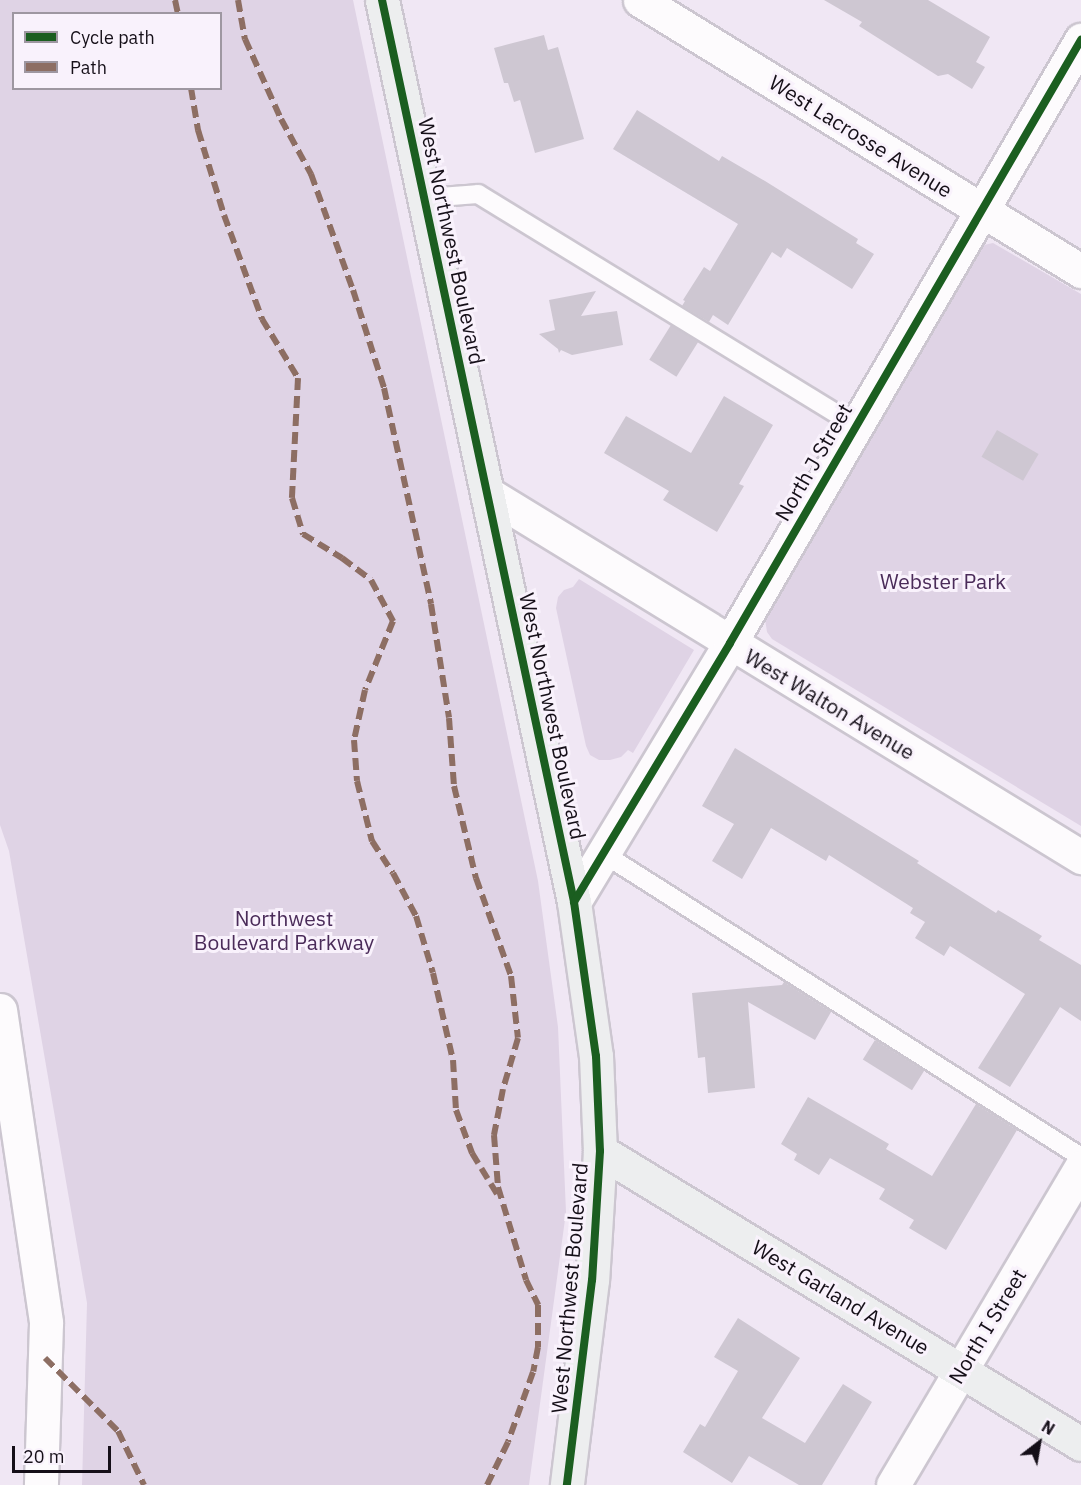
<!DOCTYPE html>
<html>
<head>
<meta charset="utf-8">
<style>
  body { margin:0 }
  #map { position:relative; width:1081px; height:1485px; overflow:hidden; background:#f0e7f4; font-family:"IBM Plex Sans",sans-serif }
  div>[style] { position:absolute }
  .green>* { inset:0; background:#dfd3e5 }
  .building>* { inset:0; background:#cec7d2; transform-origin:0 0 }
  .roads { filter:drop-shadow(2px 0 #ccc6d0) drop-shadow(-2px 0 #ccc6d0) drop-shadow(0 2px #ccc6d0) drop-shadow(0 -2px #ccc6d0) }
  .lane>* { height:18px; margin:-9px; padding:0 9px; transform-origin:9px; border-radius:9px; background:#fdfbfd }
  .street>* { height:33px; margin:-16.5px; padding:0 16.5px; transform-origin:16.5px; border-radius:16.5px; background:#fdfbfd }
  .secondary>* { height:33px; margin:-16.5px; padding:0 16.5px; transform-origin:16.5px; border-radius:16.5px; background:#edeeef }
  .quiet>* { height:6px; margin-top:-3px; transform-origin:0; background:repeating-linear-gradient(90deg,#8d6e63 0 12px,transparent 0 18px) }
  .cycleway>* { height:8px; margin:-4px; padding:0 4px; transform-origin:4px; border-radius:4px; background:#1b5e20 }
  span { translate:-50% -50%; white-space:nowrap; text-align:center; line-height:1.15; -webkit-text-stroke:6px #f9f2fc; paint-order:stroke }
  .street-label { font-size:21px; color:#150f18 }
  .park-label { font-size:21px; color:#4a2b59 }
  .legend { position:absolute; left:12px; top:12px; width:210px; height:78px; box-sizing:border-box; background:#f9f2fc; border:2px solid #9e97a1; margin:0; padding:8px 10px; list-style:none; font-size:18px; color:#150f18 }
  .legend li { display:flex; align-items:center; gap:12px; height:30px }
  .legend b { width:30px; border:2px solid #9e97a1 }
  .north { position:absolute; left:1009px; top:1413px; width:60px; height:60px; -webkit-text-stroke:4px #f9f2fc; paint-order:stroke; rotate:31deg; font-size:16px; font-weight:700; line-height:24px; text-align:center; color:#150f18 }
  .north::after { content:''; display:block; margin:auto; width:21px; height:27px; background:#150f18; clip-path:polygon(50% 0,100% 100%,50% 72%,0 100%) }
  .scale { position:absolute; left:12px; top:1446px; width:99px; height:27px; box-sizing:border-box; border:3px solid #150f18; border-top:0; padding-left:8px; font-size:18px; line-height:21px; white-space:nowrap; color:#150f18; -webkit-text-stroke:4px #f9f2fc; paint-order:stroke }
</style>
</head>
<body>
<div id="map">
  <div class="green">
    <div style="clip-path:polygon(evenodd,0 0,353px 0,538px 881px,558px 1027px,566px 1212px,529px 1485px,82px 1485px,87px 1303px,9px 851px,0 825px,0 0,14px 14px,220px 14px,220px 88px,14px 88px,14px 14px)"></div>
    <div style="clip-path:polygon(993px 243px,1081px 294px,1081px 826px,772px 639px,767px 632px,765px 619px,767px 607px,976px 251px,984px 245px)"></div>
    <div style="clip-path:polygon(579px 579px,694px 650px,633px 753px,628px 750px,621px 757px,610px 760px,599px 760px,590px 755px,586px 746px,556px 608px,558px 597px,564px 590px,573px 587px)"></div>
  </div>
  <div class="building">
    <div style="clip-path:polygon(824px 0,928px 0,990px 37px,976px 62px,985px 67px,972px 89px,948px 74px,938px 76px,859px 26px,862px 22px)"></div>
    <div style="clip-path:polygon(544px 35px,548px 50px,558px 47px,584px 139px,535px 153px,520px 100px,514px 102px,508px 83px,504px 83px,494px 48px)"></div>
    <div style="clip-path:polygon(637px 110px,719px 161px,722px 156px,765px 181px,858px 239px,856px 243px,874px 254px,852px 289px,787px 248px,781px 258px,772px 252px,728px 325px,713px 315px,709px 322px,682px 306px,685px 301px,683px 300px,704px 267px,710px 271px,738px 224px,613px 149px)"></div>
    <div style="clip-path:polygon(596px 291px,581px 316px,617px 311px,623px 345px,572px 355px,561px 350px,559px 353px,558px 349px,539px 334px,555px 330px,549px 300px)"></div>
    <div style="left:671px;top:325px;width:32px;height:41px;rotate:32deg"></div>
    <div style="clip-path:polygon(724px 396px,773px 425px,739px 484px,744px 486px,717px 532px,663px 500px,669px 491px,604px 453px,626px 416px,691px 453px)"></div>
    <div style="left:997px;top:430px;width:48px;height:31px;rotate:30deg"></div>
    <div style="clip-path:polygon(735px 748px,919px 861px,917px 863px,996px 913px,998px 910px,1042px 936px,1039px 940px,1081px 965px,1081px 1021px,1060px 1007px,1010px 1087px,978px 1068px,1025px 994px,950px 946px,944px 956px,915px 938px,925px 922px,910px 913px,913px 908px,829px 855px,826px 861px,771px 828px,742px 879px,712px 861px,734px 824px,702px 806px)"></div>
    <div style="clip-path:polygon(784px 982px,831px 1012px,815px 1040px,748px 1002px,755px 1088px,708px 1093px,705px 1057px,698px 1058px,692px 993px,782px 985px)"></div>
    <div style="left:875px;top:1040px;width:58px;height:23px;rotate:32deg"></div>
    <div style="clip-path:polygon(808px 1097px,889px 1144px,886px 1149px,932px 1176px,976px 1104px,1017px 1130px,946px 1250px,909px 1228px,914px 1220px,879px 1199px,885px 1189px,830px 1158px,819px 1175px,794px 1160px,797px 1154px,781px 1144px)"></div>
    <div style="clip-path:polygon(738px 1318px,800px 1358px,762px 1418px,805px 1443px,843px 1384px,872px 1402px,822px 1485px,799px 1485px,749px 1456px,732px 1483px,683px 1452px,700px 1424px,705px 1427px,738px 1371px,714px 1357px)"></div>
  </div>
  <div class="roads">
    <div class="lane">
      <div style="left:425px;top:198px;width:53px;rotate:-4.3deg"></div>
      <div style="left:478px;top:194px;width:442px;rotate:31.5deg"></div>
      <div style="left:604px;top:854px;width:565px;rotate:32.42deg"></div>
    </div>
    <div class="street">
      <div style="left:640px;top:0;width:518px;rotate:31.57deg"></div>
      <div style="left:487px;top:493px;width:697px;rotate:31.5deg"></div>
      <div style="left:574px;top:902px;width:302px;rotate:-58.9deg"></div>
      <div style="left:730px;top:643px;width:698px;rotate:-59.8deg"></div>
      <div style="left:0;top:1010px;width:316px;rotate:81.6deg"></div>
      <div style="left:46px;top:1323px;width:162px;rotate:91.8deg"></div>
      <div style="left:893px;top:1485px;width:369px;rotate:-59.4deg"></div>
    </div>
    <div class="secondary">
      <div style="left:382px;top:0;width:922px;rotate:77.98deg"></div>
      <div style="left:574px;top:902px;width:156px;rotate:81.9deg"></div>
      <div style="left:596px;top:1056px;width:95px;rotate:87.6deg"></div>
      <div style="left:600px;top:1151px;width:129px;rotate:93.5deg"></div>
      <div style="left:592px;top:1280px;width:207px;rotate:97deg"></div>
      <div style="left:600px;top:1151px;width:563px;rotate:31.35deg"></div>
    </div>
  </div>
  <div class="quiet">
    <div style="left:175px;top:0;width:14px;rotate:78deg"></div>
    <div style="left:238px;top:0;width:40px;rotate:80deg"></div>
    <div style="left:245px;top:39px;width:88px;rotate:65.8deg"></div>
    <div style="left:281px;top:119px;width:63px;rotate:61.4deg"></div>
    <div style="left:311px;top:174px;width:123px;rotate:70.1deg"></div>
    <div style="left:353px;top:290px;width:103px;rotate:72.4deg"></div>
    <div style="left:384px;top:388px;width:221px;rotate:77.7deg"></div>
    <div style="left:431px;top:604px;width:115px;rotate:81deg"></div>
    <div style="left:449px;top:718px;width:68px;rotate:85.8deg"></div>
    <div style="left:454px;top:786px;width:95px;rotate:76.6deg"></div>
    <div style="left:476px;top:878px;width:104px;rotate:70.3deg"></div>
    <div style="left:511px;top:976px;width:62px;rotate:83.6deg"></div>
    <div style="left:518px;top:1038px;width:53px;rotate:106.4deg"></div>
    <div style="left:503px;top:1089px;width:47px;rotate:101.1deg"></div>
    <div style="left:494px;top:1135px;width:52px;rotate:85.6deg"></div>
    <div style="left:498px;top:1187px;width:97px;rotate:73.2deg"></div>
    <div style="left:526px;top:1280px;width:28px;rotate:64deg"></div>
    <div style="left:538px;top:1305px;width:42px;rotate:90deg"></div>
    <div style="left:538px;top:1347px;width:25px;rotate:101deg"></div>
    <div style="left:533px;top:1372px;width:74px;rotate:109.7deg"></div>
    <div style="left:508px;top:1442px;width:48px;rotate:116deg"></div>
    <div style="left:191px;top:88px;width:43px;rotate:80.5deg"></div>
    <div style="left:198px;top:130px;width:89px;rotate:73deg"></div>
    <div style="left:224px;top:215px;width:111px;rotate:69.9deg"></div>
    <div style="left:262px;top:319px;width:69px;rotate:58.6deg"></div>
    <div style="left:298px;top:378px;width:120px;rotate:92.9deg"></div>
    <div style="left:292px;top:498px;width:38px;rotate:73deg"></div>
    <div style="left:303px;top:534px;width:46px;rotate:31.6deg"></div>
    <div style="left:342px;top:558px;width:36px;rotate:37deg"></div>
    <div style="left:371px;top:580px;width:47px;rotate:61.8deg"></div>
    <div style="left:393px;top:621px;width:74px;rotate:112.1deg"></div>
    <div style="left:365px;top:690px;width:51px;rotate:102.4deg"></div>
    <div style="left:354px;top:740px;width:41px;rotate:85.8deg"></div>
    <div style="left:357px;top:781px;width:62px;rotate:76deg"></div>
    <div style="left:372px;top:841px;width:38px;rotate:57deg"></div>
    <div style="left:393px;top:873px;width:49px;rotate:61.9deg"></div>
    <div style="left:416px;top:916px;width:59px;rotate:73.4deg"></div>
    <div style="left:433px;top:973px;width:89px;rotate:77.1deg"></div>
    <div style="left:453px;top:1060px;width:50px;rotate:86.6deg"></div>
    <div style="left:456px;top:1110px;width:46px;rotate:69.6deg"></div>
    <div style="left:472px;top:1153px;width:48px;rotate:58.6deg"></div>
    <div style="left:45px;top:1358px;width:103px;rotate:45deg"></div>
    <div style="left:118px;top:1431px;width:60px;rotate:64.3deg"></div>
  </div>
  <div class="cycleway">
    <div style="left:382px;top:0;width:922px;rotate:77.98deg"></div>
    <div style="left:574px;top:902px;width:156px;rotate:81.9deg"></div>
    <div style="left:596px;top:1056px;width:95px;rotate:87.6deg"></div>
    <div style="left:600px;top:1151px;width:129px;rotate:93.5deg"></div>
    <div style="left:592px;top:1280px;width:207px;rotate:97deg"></div>
    <div style="left:574px;top:902px;width:302px;rotate:-58.9deg"></div>
    <div style="left:730px;top:643px;width:698px;rotate:-59.8deg"></div>
  </div>
  <div class="street-label">
    <span style="left:861px;top:136px;rotate:32deg">West Lacrosse Avenue</span>
    <span style="left:452px;top:241px;rotate:78deg">West Northwest Boulevard</span>
    <span style="left:813px;top:462px;rotate:-60deg">North J Street</span>
    <span style="left:830px;top:704px;rotate:31deg">West Walton Avenue</span>
    <span style="left:553px;top:716px;rotate:78deg">West Northwest Boulevard</span>
    <span style="left:569px;top:1288px;rotate:-85deg">West Northwest Boulevard</span>
    <span style="left:841px;top:1297px;rotate:31deg">West Garland Avenue</span>
    <span style="left:987px;top:1326px;rotate:-59deg">North I Street</span>
  </div>
  <div class="park-label">
    <span style="left:943px;top:581px">Webster Park</span>
    <span style="left:284px;top:930px">Northwest<br>Boulevard Parkway</span>
  </div>
  <ul class="legend">
  <li><b style="height:8px;background:#1b5e20"></b>Cycle path</li>
  <li><b style="height:8px;background:#8d6e63"></b>Path</li>
  </ul>
  <div class="north">N</div>
  <div class="scale">20 m</div>
</div>
</body>
</html>
